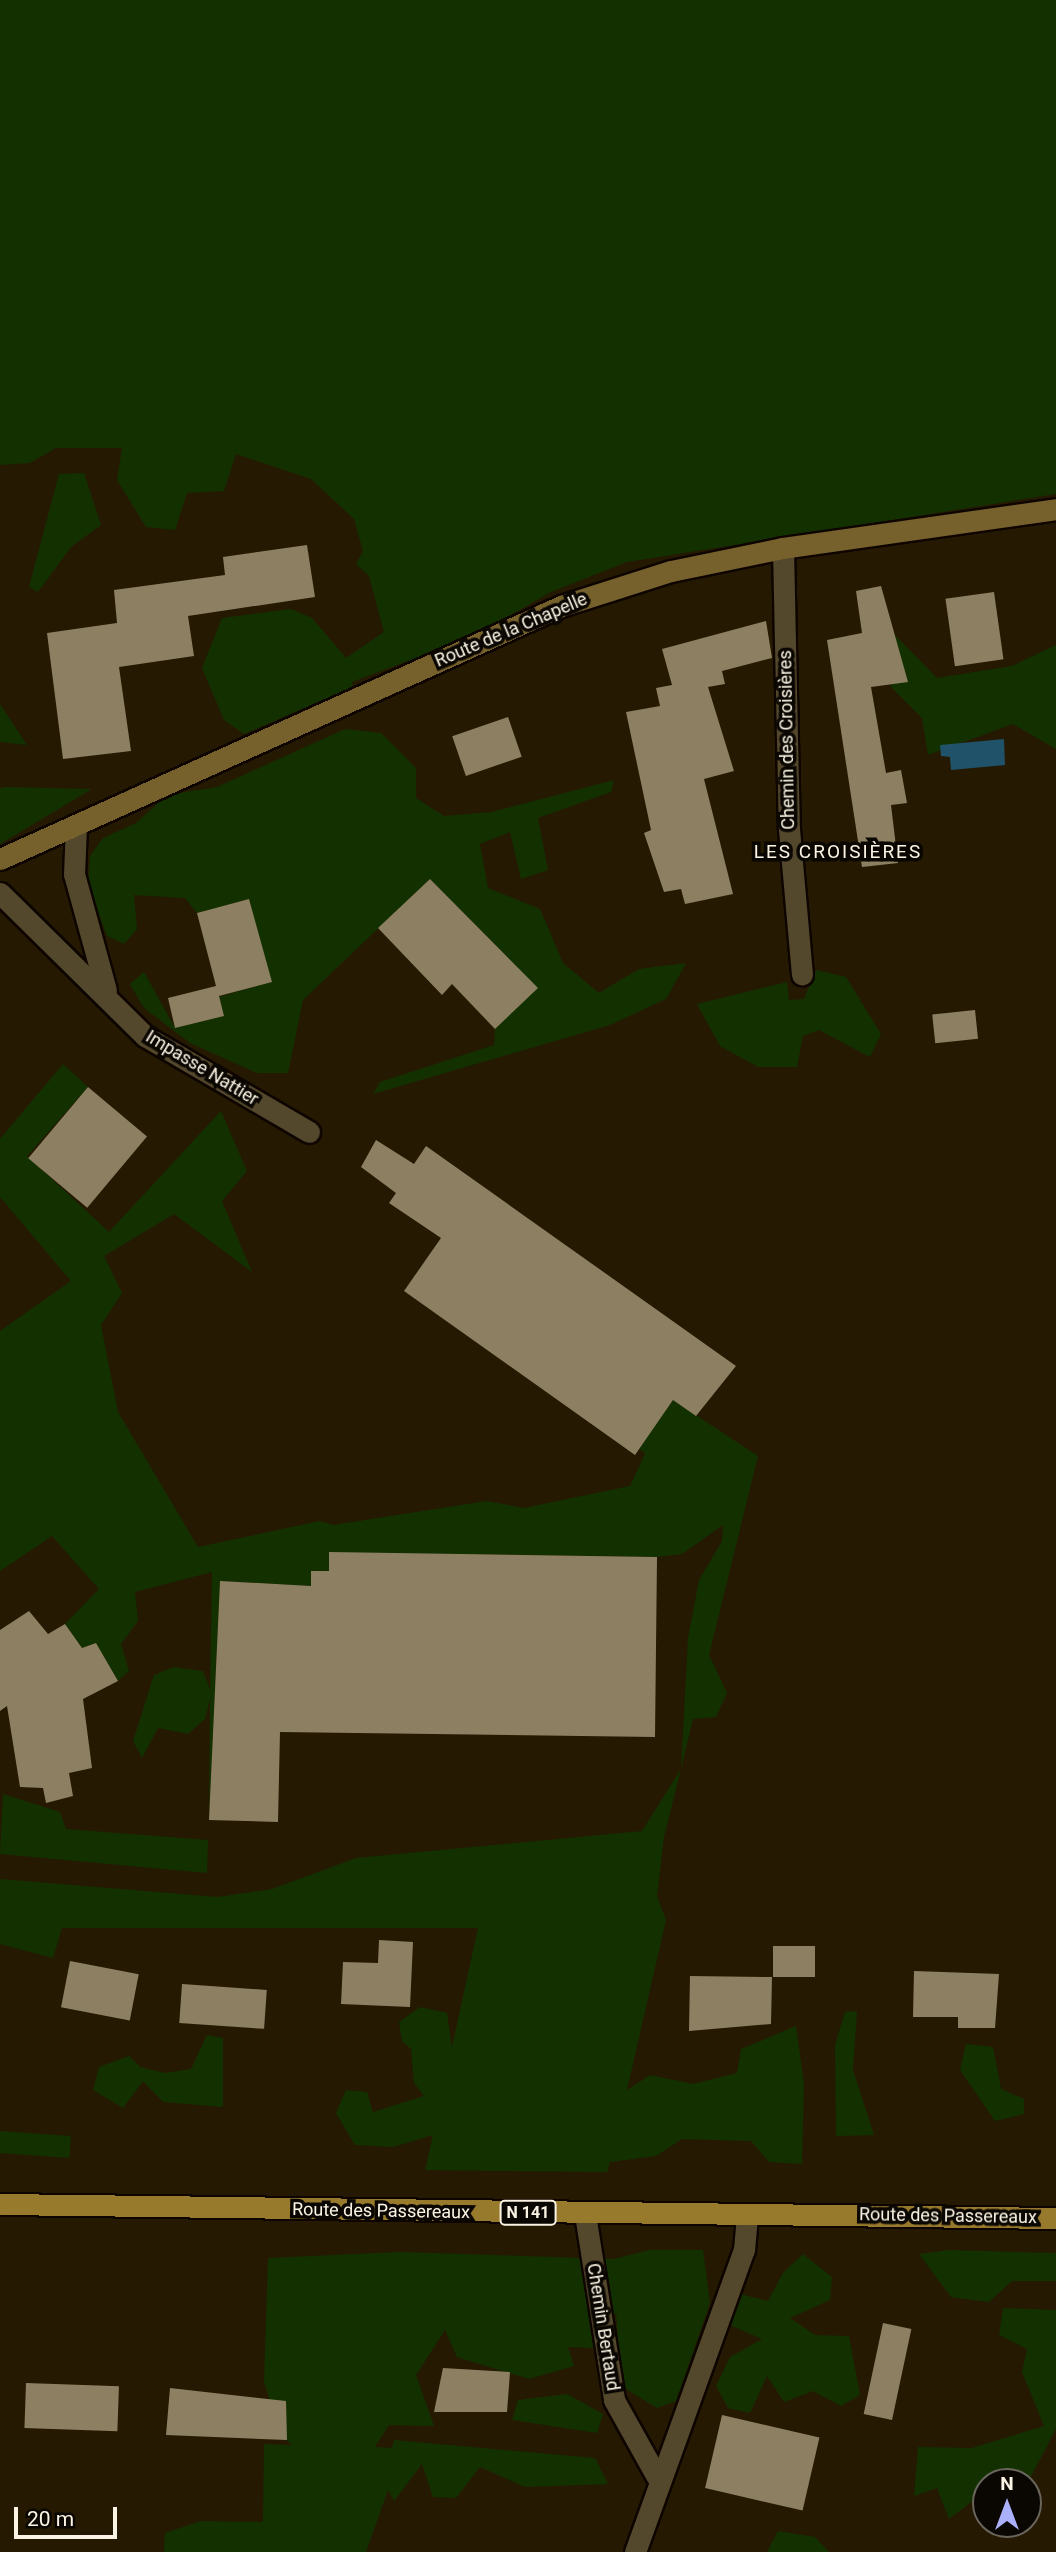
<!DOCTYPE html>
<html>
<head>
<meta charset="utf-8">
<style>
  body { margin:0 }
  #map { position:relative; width:1056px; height:2552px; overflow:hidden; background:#251a01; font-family:Roboto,sans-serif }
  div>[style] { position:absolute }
  .green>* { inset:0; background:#133000; transform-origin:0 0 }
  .water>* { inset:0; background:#205269 }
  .building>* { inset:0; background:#8d8062; transform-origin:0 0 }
  .roads { filter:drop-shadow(2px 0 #0e0500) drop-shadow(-2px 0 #0e0500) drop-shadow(0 2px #0e0500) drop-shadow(0 -2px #0e0500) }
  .street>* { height:21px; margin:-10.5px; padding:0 10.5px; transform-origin:10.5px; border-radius:10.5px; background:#54482c }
  .secondary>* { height:21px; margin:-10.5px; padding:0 10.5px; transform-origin:10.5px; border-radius:10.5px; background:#76612c }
  .primary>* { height:21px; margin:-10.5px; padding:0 10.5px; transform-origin:10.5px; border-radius:10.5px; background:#987a2c }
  span { translate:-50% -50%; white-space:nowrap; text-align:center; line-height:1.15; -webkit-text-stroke:7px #0a0601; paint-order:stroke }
  .shield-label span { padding:2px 5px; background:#0a0601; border:2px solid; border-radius:5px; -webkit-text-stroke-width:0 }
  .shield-label { font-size:16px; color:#fbf4e4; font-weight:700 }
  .street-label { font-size:18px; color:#fbf4e4 }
  .neighbourhood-label { font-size:19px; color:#fbf4e4; letter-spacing:2px }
  .north { position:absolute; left:972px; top:2468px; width:70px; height:70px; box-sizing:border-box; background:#0a0601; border:2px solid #6a655c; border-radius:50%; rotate:0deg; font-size:19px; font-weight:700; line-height:28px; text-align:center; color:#fbf4e4 }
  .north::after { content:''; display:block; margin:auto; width:24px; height:32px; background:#aab0fc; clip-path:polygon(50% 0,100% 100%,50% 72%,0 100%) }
  .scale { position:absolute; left:14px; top:2507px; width:103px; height:32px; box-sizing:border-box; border:4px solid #fbf4e4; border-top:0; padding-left:9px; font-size:21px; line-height:24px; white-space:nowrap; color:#fbf4e4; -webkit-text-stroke:5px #0a0601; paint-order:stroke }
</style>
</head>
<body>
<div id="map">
  <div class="green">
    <div style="clip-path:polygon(0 0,1056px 0,1056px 494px,627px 562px,551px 592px,474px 636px,352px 682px,353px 687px,244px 734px,224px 720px,202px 668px,222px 618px,291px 609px,312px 618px,346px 658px,384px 632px,369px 576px,356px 564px,363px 551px,354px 519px,311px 479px,236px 454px,224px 491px,187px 493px,175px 530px,146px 527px,117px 480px,122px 448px,56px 448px,30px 463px,0 465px)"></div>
    <div style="clip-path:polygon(84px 473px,101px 525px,71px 547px,38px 592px,29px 587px,59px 474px)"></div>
    <div style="clip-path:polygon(889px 629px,937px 678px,1012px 666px,1056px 645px,1056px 749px,1013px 724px,928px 755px,922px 718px,892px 688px,872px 633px)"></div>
    <div style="clip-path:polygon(0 704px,27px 745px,0 742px)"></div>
    <div style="clip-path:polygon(345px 729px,381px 733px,416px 768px,416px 798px,444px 816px,492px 812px,614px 780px,611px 792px,538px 818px,548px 870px,521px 879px,510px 832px,480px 844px,488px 888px,540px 909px,563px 963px,599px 993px,639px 969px,686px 963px,666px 999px,610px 1025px,373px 1094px,380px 1082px,494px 1045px,495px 1029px,537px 988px,430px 879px,303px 1000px,288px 1073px,257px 1073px,190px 1043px,144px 1008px,130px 984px,144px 972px,175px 1028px,224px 1016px,219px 997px,271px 982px,249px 899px,197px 913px,185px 898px,134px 895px,137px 929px,124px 944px,107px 936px,88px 886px,90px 856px,103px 838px,136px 823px,167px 795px,217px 787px)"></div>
    <div style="clip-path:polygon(5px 787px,92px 789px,0 844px,0 788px)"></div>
    <div style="clip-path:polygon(816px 970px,846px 977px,881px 1034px,870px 1057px,819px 1030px,803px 1036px,797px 1067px,758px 1067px,720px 1046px,697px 1004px,787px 982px,789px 1000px,804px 999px)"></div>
    <div style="clip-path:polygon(63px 1064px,88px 1087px,27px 1156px,109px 1232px,221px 1111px,247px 1171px,222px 1201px,252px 1272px,174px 1214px,104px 1256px,122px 1293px,101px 1325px,118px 1412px,198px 1547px,320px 1521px,333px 1525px,487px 1501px,524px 1508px,630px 1486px,645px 1454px,639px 1448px,673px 1400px,758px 1456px,709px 1655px,727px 1693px,716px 1717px,693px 1719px,681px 1769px,664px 1837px,657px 1896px,666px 1920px,627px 2090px,650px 2075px,693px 2084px,737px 2073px,741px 2049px,796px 2026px,804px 2084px,802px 2164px,769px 2162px,751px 2141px,682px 2139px,656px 2156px,610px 2162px,607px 2172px,425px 2170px,433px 2135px,393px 2147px,355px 2145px,336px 2113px,346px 2090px,367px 2092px,373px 2112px,424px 2096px,414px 2083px,411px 2049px,402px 2041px,399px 2022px,420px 2007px,447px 2013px,452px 2047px,478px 1928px,62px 1928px,53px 1958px,0 1944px,0 1879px,218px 1897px,272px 1889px,356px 1858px,642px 1831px,681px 1769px,688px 1638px,699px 1580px,722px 1541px,723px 1525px,682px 1554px,657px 1557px,478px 1554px,448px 1568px,311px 1571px,311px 1586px,220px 1581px,209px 1820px,210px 1699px,205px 1719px,188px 1734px,158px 1728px,142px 1758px,133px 1741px,154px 1675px,174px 1667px,203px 1671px,210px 1690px,212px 1572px,135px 1592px,138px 1621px,121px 1644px,129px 1671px,118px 1681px,96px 1643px,82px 1648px,65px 1624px,99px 1589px,52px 1536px,0 1571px,0 1331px,71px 1281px,0 1197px,0 1139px)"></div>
    <div style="clip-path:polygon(3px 1794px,60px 1812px,66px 1829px,208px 1840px,207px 1873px,0 1854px)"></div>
    <div style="clip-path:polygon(857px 2011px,853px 2070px,874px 2135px,836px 2136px,835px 2045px,845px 2012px)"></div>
    <div style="clip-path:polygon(207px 2035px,223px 2038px,223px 2107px,163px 2102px,143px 2081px,123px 2108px,93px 2090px,99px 2067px,129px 2056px,140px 2067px,165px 2073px,191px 2069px)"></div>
    <div style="clip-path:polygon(966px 2044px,993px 2047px,1001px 2089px,1024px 2099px,1024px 2114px,995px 2121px,960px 2070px)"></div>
    <div style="left:0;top:2131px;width:71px;height:22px;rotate:4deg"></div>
    <div style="clip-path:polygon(649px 2250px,703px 2250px,710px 2303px,676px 2401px,657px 2408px,621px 2386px,616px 2313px,593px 2348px,568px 2347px,574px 2366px,529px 2379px,457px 2357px,445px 2330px,416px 2375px,434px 2426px,389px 2425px,375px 2447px,392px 2448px,394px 2440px,595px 2458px,608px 2484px,525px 2487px,480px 2467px,456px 2498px,433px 2497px,422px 2464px,394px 2501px,388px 2490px,366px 2552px,164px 2552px,165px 2533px,201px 2521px,263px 2522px,264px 2444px,292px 2445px,281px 2435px,264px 2382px,268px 2258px,400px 2252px,614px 2259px)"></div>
    <div style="clip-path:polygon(949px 2250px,1056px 2253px,1056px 2281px,1012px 2281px,989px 2302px,951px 2297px,919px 2254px)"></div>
    <div style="clip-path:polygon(803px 2254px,832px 2277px,830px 2300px,790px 2318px,815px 2335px,849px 2336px,860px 2395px,841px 2406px,813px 2391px,784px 2402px,767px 2376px,750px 2413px,728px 2408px,716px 2386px,730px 2357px,762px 2339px,727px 2324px,740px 2294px,768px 2301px,783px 2273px)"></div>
    <div style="clip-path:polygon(1003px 2308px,1056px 2310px,1056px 2429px,1028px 2482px,986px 2482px,986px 2503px,978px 2497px,949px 2519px,937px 2488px,914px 2496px,918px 2447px,972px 2448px,1044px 2426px,1022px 2372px,1027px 2349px,999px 2335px)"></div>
    <div style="clip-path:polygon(567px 2394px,603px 2414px,597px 2433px,512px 2420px,518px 2400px)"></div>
    <div style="clip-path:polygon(778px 2531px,815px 2537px,829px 2552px,767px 2552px)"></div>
  </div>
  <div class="water">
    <div style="clip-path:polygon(1004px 739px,1005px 765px,951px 770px,950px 757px,941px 756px,940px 745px)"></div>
  </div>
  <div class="building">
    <div style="clip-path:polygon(307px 545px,315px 597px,188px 616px,194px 656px,119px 667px,131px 751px,63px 759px,47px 633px,117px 623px,114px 590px,225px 575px,223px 557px)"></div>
    <div style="clip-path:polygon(881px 586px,908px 682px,871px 687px,886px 773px,901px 770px,907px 803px,891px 805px,898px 863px,862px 867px,827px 640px,862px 633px,856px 591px)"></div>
    <div style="left:994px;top:592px;width:68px;height:49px;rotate:82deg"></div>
    <div style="clip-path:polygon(766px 621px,772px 658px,722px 671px,725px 684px,708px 687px,734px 771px,704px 779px,733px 894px,685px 904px,681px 889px,664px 892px,644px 833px,651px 830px,626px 712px,660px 706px,656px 688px,672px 685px,662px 649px)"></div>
    <div style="left:508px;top:717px;width:42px;height:59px;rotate:71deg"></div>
    <div style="clip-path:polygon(430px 879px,538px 988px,495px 1029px,452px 984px,442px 995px,378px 928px)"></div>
    <div style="clip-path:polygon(249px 899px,272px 982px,219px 996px,224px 1016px,175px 1028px,168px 998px,216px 986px,197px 913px)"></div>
    <div style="left:975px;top:1010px;width:29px;height:43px;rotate:84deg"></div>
    <div style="left:88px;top:1087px;width:77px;height:93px;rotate:40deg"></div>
    <div style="clip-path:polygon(376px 1140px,414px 1164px,426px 1146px,736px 1366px,696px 1416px,673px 1400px,635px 1455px,404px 1291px,441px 1238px,389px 1203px,396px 1193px,361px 1167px)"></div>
    <div style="clip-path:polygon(329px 1552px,657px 1557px,655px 1737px,280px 1732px,278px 1822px,209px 1820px,220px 1581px,311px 1586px,311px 1571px,329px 1571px)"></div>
    <div style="clip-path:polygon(29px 1611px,48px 1634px,65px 1624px,82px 1648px,96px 1643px,118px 1681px,83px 1699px,92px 1768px,69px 1773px,73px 1796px,46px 1803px,43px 1788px,20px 1787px,7px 1706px,0 1711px,0 1630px)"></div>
    <div style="clip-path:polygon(379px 1940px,413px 1942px,410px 2007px,341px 2004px,343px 1962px,378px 1963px)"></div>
    <div style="left:773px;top:1946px;width:42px;height:31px"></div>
    <div style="left:70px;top:1961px;width:70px;height:47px;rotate:11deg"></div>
    <div style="clip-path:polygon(914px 1971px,999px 1974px,995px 2028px,958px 2028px,958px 2017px,913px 2017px)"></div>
    <div style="clip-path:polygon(690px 1976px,772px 1977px,771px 2024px,689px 2031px)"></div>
    <div style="left:182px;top:1984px;width:85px;height:39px;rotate:4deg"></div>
    <div style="left:883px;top:2323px;width:29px;height:93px;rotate:12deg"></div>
    <div style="clip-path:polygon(443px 2368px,510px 2372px,507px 2412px,434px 2412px)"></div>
    <div style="left:26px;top:2383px;width:93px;height:45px;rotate:2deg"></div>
    <div style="clip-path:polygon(170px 2388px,286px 2401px,287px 2440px,166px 2435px)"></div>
    <div style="left:722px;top:2415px;width:100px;height:75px;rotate:13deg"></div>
  </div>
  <div class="roads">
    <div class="street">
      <div style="left:783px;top:548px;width:281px;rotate:88.8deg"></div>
      <div style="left:789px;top:829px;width:146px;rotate:84.9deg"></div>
      <div style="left:76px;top:825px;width:49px;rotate:92.3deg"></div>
      <div style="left:74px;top:874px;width:120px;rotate:74.6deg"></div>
      <div style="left:0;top:893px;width:204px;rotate:44.6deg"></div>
      <div style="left:145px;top:1036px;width:190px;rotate:30.3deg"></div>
      <div style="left:585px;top:2214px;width:188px;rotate:81.1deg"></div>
      <div style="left:614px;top:2400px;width:88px;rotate:60.8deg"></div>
      <div style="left:635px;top:2552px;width:321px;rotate:-70.2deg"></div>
      <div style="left:744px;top:2250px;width:34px;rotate:-85deg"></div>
    </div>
    <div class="secondary">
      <div style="left:0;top:859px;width:615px;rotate:-24.27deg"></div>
      <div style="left:561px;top:606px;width:115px;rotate:-17.7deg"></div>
      <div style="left:671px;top:571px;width:114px;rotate:-11.6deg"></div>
      <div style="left:783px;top:548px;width:276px;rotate:-8.1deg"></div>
    </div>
    <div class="primary">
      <div style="left:0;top:2204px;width:1056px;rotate:0.76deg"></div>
    </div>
  </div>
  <div class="shield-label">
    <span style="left:528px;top:2213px">N 141</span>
  </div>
  <div class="street-label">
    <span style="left:511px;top:630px;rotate:-23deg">Route de la Chapelle</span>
    <span style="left:787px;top:740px;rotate:-91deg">Chemin des Croisières</span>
    <span style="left:202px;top:1068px;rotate:31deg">Impasse Nattier</span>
    <span style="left:381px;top:2211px;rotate:1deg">Route des Passereaux</span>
    <span style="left:948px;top:2216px;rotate:1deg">Route des Passereaux</span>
    <span style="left:603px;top:2327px;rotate:81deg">Chemin Bertaud</span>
  </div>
  <div class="neighbourhood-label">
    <span style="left:838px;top:852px">LES CROISIÈRES</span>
  </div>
  <div class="north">N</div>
  <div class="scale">20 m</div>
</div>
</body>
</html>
